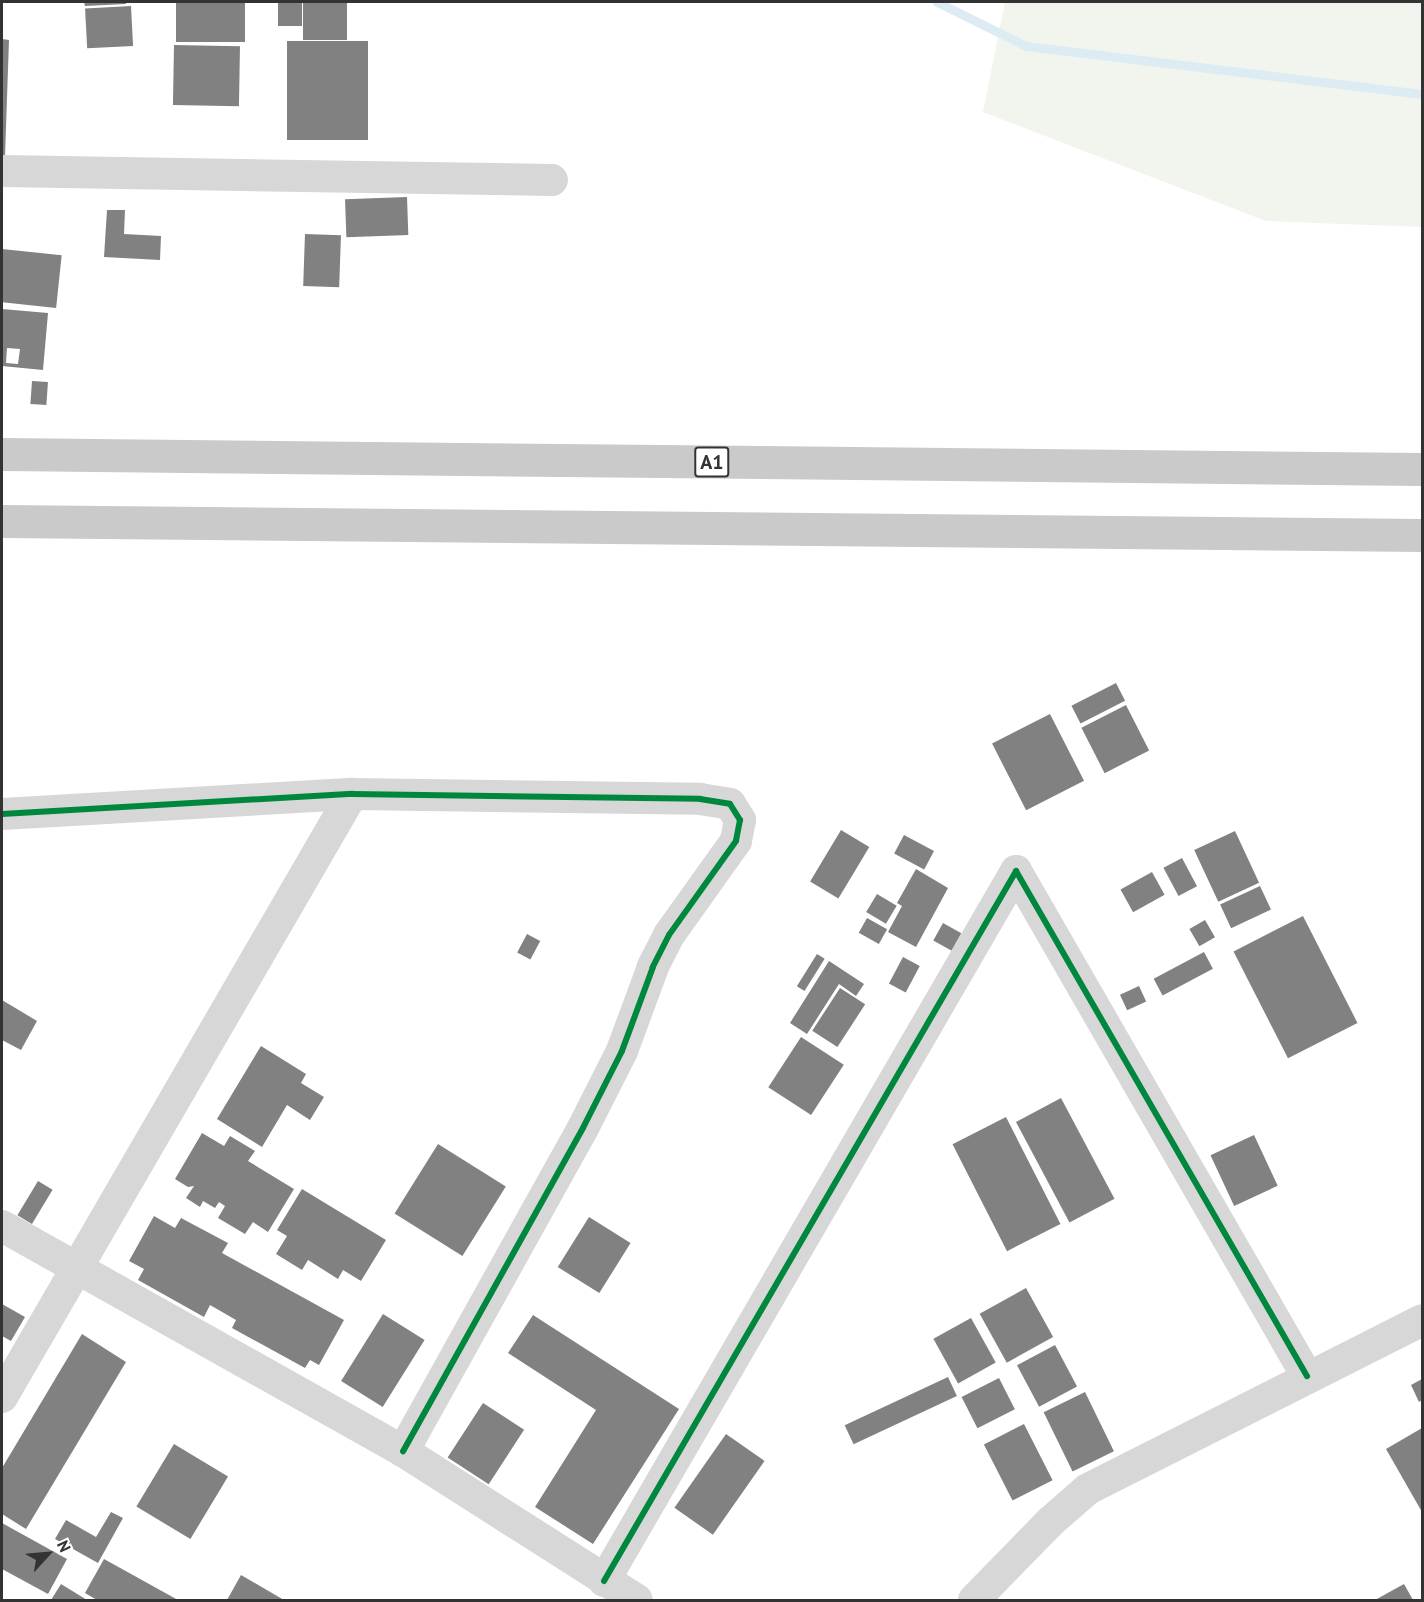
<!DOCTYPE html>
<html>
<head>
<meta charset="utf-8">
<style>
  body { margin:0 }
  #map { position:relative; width:1424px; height:1602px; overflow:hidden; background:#fff; font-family:"PT Sans",sans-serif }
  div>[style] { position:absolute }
  .green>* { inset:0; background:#f1f5ed }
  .stream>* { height:9px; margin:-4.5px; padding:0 4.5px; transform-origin:4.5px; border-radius:4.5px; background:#ddebf3 }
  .building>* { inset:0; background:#818181; transform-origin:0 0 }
  .street>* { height:32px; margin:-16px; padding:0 16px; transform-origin:16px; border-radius:16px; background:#d7d7d7 }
  .primary>* { height:33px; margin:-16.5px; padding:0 16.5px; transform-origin:16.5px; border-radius:16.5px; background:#cacaca }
  .cycleway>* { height:6px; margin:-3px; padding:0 3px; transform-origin:3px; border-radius:3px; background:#00873e }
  span { translate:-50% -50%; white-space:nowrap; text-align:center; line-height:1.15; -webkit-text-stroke:6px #fff; paint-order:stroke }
  .shield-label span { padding:2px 4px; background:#fff; border:2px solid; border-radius:4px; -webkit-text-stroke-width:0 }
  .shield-label { font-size:20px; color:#333; font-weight:700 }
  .frame { position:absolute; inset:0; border:3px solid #333; pointer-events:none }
  .north { position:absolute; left:18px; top:1524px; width:60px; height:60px; -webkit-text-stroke:4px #fff; paint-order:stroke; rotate:64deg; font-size:16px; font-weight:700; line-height:24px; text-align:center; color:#333 }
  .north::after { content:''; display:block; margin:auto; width:21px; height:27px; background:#333; clip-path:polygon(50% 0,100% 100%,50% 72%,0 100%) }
</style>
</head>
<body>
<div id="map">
  <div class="green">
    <div style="clip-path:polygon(1005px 2px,1422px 2px,1422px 227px,1266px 221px,983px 112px)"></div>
  </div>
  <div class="stream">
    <div style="left:937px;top:2px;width:99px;rotate:26.3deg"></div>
    <div style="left:1026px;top:46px;width:399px;rotate:6.9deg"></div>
  </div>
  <div class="building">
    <div style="clip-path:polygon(84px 2px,126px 2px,126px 4px,85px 6px)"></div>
    <div style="left:176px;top:2px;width:69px;height:40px"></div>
    <div style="left:278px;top:2px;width:24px;height:24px"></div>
    <div style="left:303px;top:2px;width:44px;height:38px"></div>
    <div style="left:131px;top:6px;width:40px;height:46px;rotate:87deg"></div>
    <div style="clip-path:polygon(2px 39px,9px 40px,5px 156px,2px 156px)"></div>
    <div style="left:287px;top:41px;width:81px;height:99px"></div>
    <div style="left:174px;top:45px;width:66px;height:60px;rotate:1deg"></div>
    <div style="left:407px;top:197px;width:38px;height:62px;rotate:88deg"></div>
    <div style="clip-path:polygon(107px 210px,125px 210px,124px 234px,161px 236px,160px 260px,104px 257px)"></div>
    <div style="left:305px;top:234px;width:36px;height:52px;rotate:2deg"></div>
    <div style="left:2px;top:249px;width:60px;height:53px;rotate:6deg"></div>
    <div style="clip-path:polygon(evenodd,2px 309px,48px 313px,43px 370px,2px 366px,2px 309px,7px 348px,20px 349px,18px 364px,6px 363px,7px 348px)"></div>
    <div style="left:32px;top:381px;width:16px;height:23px;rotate:4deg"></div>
    <div style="left:1116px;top:683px;width:20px;height:50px;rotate:63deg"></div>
    <div style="left:1126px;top:705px;width:51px;height:50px;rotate:63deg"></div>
    <div style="left:1050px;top:714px;width:75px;height:65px;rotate:63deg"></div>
    <div style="left:841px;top:830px;width:33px;height:60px;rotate:31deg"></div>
    <div style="left:1235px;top:831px;width:57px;height:45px;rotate:65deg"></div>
    <div style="left:904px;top:835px;width:34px;height:21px;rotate:28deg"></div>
    <div style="left:1182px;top:858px;width:32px;height:21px;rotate:62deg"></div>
    <div style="clip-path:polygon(916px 869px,948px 888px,916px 947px,888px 932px,902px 906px,897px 903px)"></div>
    <div style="left:1152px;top:872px;width:26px;height:36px;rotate:61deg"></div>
    <div style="left:1260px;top:886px;width:26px;height:44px;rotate:65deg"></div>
    <div style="left:877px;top:894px;width:23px;height:21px;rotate:31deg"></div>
    <div style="left:1303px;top:916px;width:120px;height:78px;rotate:63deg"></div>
    <div style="left:867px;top:918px;width:23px;height:17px;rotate:29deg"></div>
    <div style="left:1205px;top:920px;width:20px;height:18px;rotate:60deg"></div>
    <div style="left:943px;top:923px;width:21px;height:20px;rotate:29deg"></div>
    <div style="left:527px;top:934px;width:15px;height:21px;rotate:28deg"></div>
    <div style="left:1204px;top:952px;width:19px;height:57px;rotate:62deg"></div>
    <div style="left:817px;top:954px;width:9px;height:38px;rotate:32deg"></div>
    <div style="left:903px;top:957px;width:19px;height:30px;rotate:28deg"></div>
    <div style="clip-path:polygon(829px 961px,864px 984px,856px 996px,839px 984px,807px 1034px,790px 1023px)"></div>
    <div style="left:1139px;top:986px;width:17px;height:21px;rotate:65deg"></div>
    <div style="left:840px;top:988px;width:30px;height:51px;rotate:33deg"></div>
    <div style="clip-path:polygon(2px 1000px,37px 1021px,21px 1050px,2px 1040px)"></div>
    <div style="left:801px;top:1037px;width:51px;height:60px;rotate:33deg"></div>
    <div style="clip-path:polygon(261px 1046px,306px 1074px,301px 1083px,324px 1097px,310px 1120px,287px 1105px,262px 1147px,217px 1119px)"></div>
    <div style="left:1061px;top:1098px;width:114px;height:51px;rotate:62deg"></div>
    <div style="left:1006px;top:1117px;width:120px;height:60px;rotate:63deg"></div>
    <div style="clip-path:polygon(202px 1133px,224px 1146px,230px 1136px,255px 1151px,248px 1161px,294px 1189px,268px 1232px,253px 1222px,245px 1234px,218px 1218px,225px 1206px,219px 1202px,215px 1208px,203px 1201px,200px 1207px,186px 1198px,194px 1186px,188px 1187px,175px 1179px)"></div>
    <div style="left:1254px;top:1135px;width:56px;height:48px;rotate:65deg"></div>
    <div style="left:438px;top:1144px;width:80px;height:82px;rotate:32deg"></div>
    <div style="left:38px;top:1181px;width:17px;height:40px;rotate:31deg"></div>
    <div style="clip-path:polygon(302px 1189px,386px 1240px,361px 1281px,343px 1270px,338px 1279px,308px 1260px,302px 1270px,276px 1254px,287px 1236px,277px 1230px)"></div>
    <div style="clip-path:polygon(154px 1216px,175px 1228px,181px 1218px,228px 1243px,222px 1253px,344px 1320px,319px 1365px,310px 1360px,305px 1368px,232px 1328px,236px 1320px,210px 1305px,204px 1317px,138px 1280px,144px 1269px,129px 1261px)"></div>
    <div style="left:589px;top:1217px;width:49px;height:59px;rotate:32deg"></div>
    <div style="left:1026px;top:1288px;width:56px;height:53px;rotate:61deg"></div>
    <div style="clip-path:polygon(2px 1304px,25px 1317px,11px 1341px,2px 1336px)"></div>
    <div style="left:383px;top:1314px;width:49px;height:79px;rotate:32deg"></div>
    <div style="clip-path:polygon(533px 1315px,679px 1409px,593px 1544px,535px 1507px,596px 1410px,508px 1353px)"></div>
    <div style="left:971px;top:1318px;width:51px;height:43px;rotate:61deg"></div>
    <div style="clip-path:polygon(82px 1334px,126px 1362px,26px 1529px,2px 1514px,2px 1468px)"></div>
    <div style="left:1055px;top:1345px;width:47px;height:43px;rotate:62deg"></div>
    <div style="left:948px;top:1377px;width:21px;height:114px;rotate:65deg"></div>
    <div style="left:999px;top:1378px;width:35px;height:42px;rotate:63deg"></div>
    <div style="clip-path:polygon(1422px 1379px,1422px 1400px,1419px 1402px,1411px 1385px)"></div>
    <div style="left:1085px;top:1392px;width:66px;height:46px;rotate:64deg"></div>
    <div style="left:483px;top:1403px;width:49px;height:65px;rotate:33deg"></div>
    <div style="left:1024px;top:1424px;width:63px;height:45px;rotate:63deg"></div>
    <div style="clip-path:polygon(1422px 1428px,1422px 1512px,1386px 1449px)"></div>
    <div style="left:726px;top:1434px;width:47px;height:90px;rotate:35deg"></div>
    <div style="left:174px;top:1444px;width:63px;height:73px;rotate:31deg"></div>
    <div style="clip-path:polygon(111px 1512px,123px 1518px,98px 1563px,55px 1539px,66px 1520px,96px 1537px)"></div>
    <div style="clip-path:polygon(2px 1523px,67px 1559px,48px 1594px,2px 1569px)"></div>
    <div style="clip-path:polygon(104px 1559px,178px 1600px,97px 1600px,85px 1593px)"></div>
    <div style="clip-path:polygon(241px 1575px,284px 1600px,227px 1600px)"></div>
    <div style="clip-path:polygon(61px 1584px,87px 1600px,51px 1600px)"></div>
    <div style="clip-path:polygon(1404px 1584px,1413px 1600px,1375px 1600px)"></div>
  </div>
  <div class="street">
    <div style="left:2px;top:171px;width:550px;rotate:0.94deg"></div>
    <div style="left:2px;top:814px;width:351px;rotate:-3.3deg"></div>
    <div style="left:352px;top:794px;width:348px;rotate:0.8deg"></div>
    <div style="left:700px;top:799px;width:30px;rotate:9deg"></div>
    <div style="left:730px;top:804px;width:19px;rotate:58deg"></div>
    <div style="left:740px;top:820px;width:21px;rotate:101deg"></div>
    <div style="left:736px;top:841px;width:115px;rotate:125.5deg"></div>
    <div style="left:669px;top:935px;width:36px;rotate:117deg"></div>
    <div style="left:653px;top:967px;width:90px;rotate:110.3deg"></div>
    <div style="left:622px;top:1051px;width:86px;rotate:116.9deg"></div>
    <div style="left:583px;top:1128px;width:370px;rotate:119.1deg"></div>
    <div style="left:2px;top:1226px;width:460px;rotate:29.3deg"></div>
    <div style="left:403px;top:1451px;width:277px;rotate:32.5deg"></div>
    <div style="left:2px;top:1397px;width:697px;rotate:-59.87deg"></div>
    <div style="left:604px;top:1581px;width:821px;rotate:-59.87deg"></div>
    <div style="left:1016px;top:871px;width:583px;rotate:60.05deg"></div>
    <div style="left:974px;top:1600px;width:109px;rotate:-45.7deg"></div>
    <div style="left:1050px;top:1522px;width:50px;rotate:-41deg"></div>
    <div style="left:1088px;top:1489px;width:374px;rotate:-26.8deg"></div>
  </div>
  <div class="primary">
    <div style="left:2px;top:454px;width:1420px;rotate:0.61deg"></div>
    <div style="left:2px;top:521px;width:1420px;rotate:0.56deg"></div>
  </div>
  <div class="cycleway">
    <div style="left:2px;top:814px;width:351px;rotate:-3.3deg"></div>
    <div style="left:352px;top:794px;width:348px;rotate:0.8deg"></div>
    <div style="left:700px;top:799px;width:30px;rotate:9deg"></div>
    <div style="left:730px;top:804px;width:19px;rotate:58deg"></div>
    <div style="left:740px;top:820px;width:21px;rotate:101deg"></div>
    <div style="left:736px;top:841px;width:115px;rotate:125.5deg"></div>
    <div style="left:669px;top:935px;width:36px;rotate:117deg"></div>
    <div style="left:653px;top:967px;width:90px;rotate:110.3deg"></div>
    <div style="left:622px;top:1051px;width:86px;rotate:116.9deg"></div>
    <div style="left:583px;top:1128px;width:370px;rotate:119.1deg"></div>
    <div style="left:604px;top:1581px;width:821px;rotate:-59.87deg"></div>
    <div style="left:1016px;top:871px;width:583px;rotate:60.05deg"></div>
  </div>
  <div class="shield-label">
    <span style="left:712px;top:462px">A1</span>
  </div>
  <div class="frame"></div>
  <div class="north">N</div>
</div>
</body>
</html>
